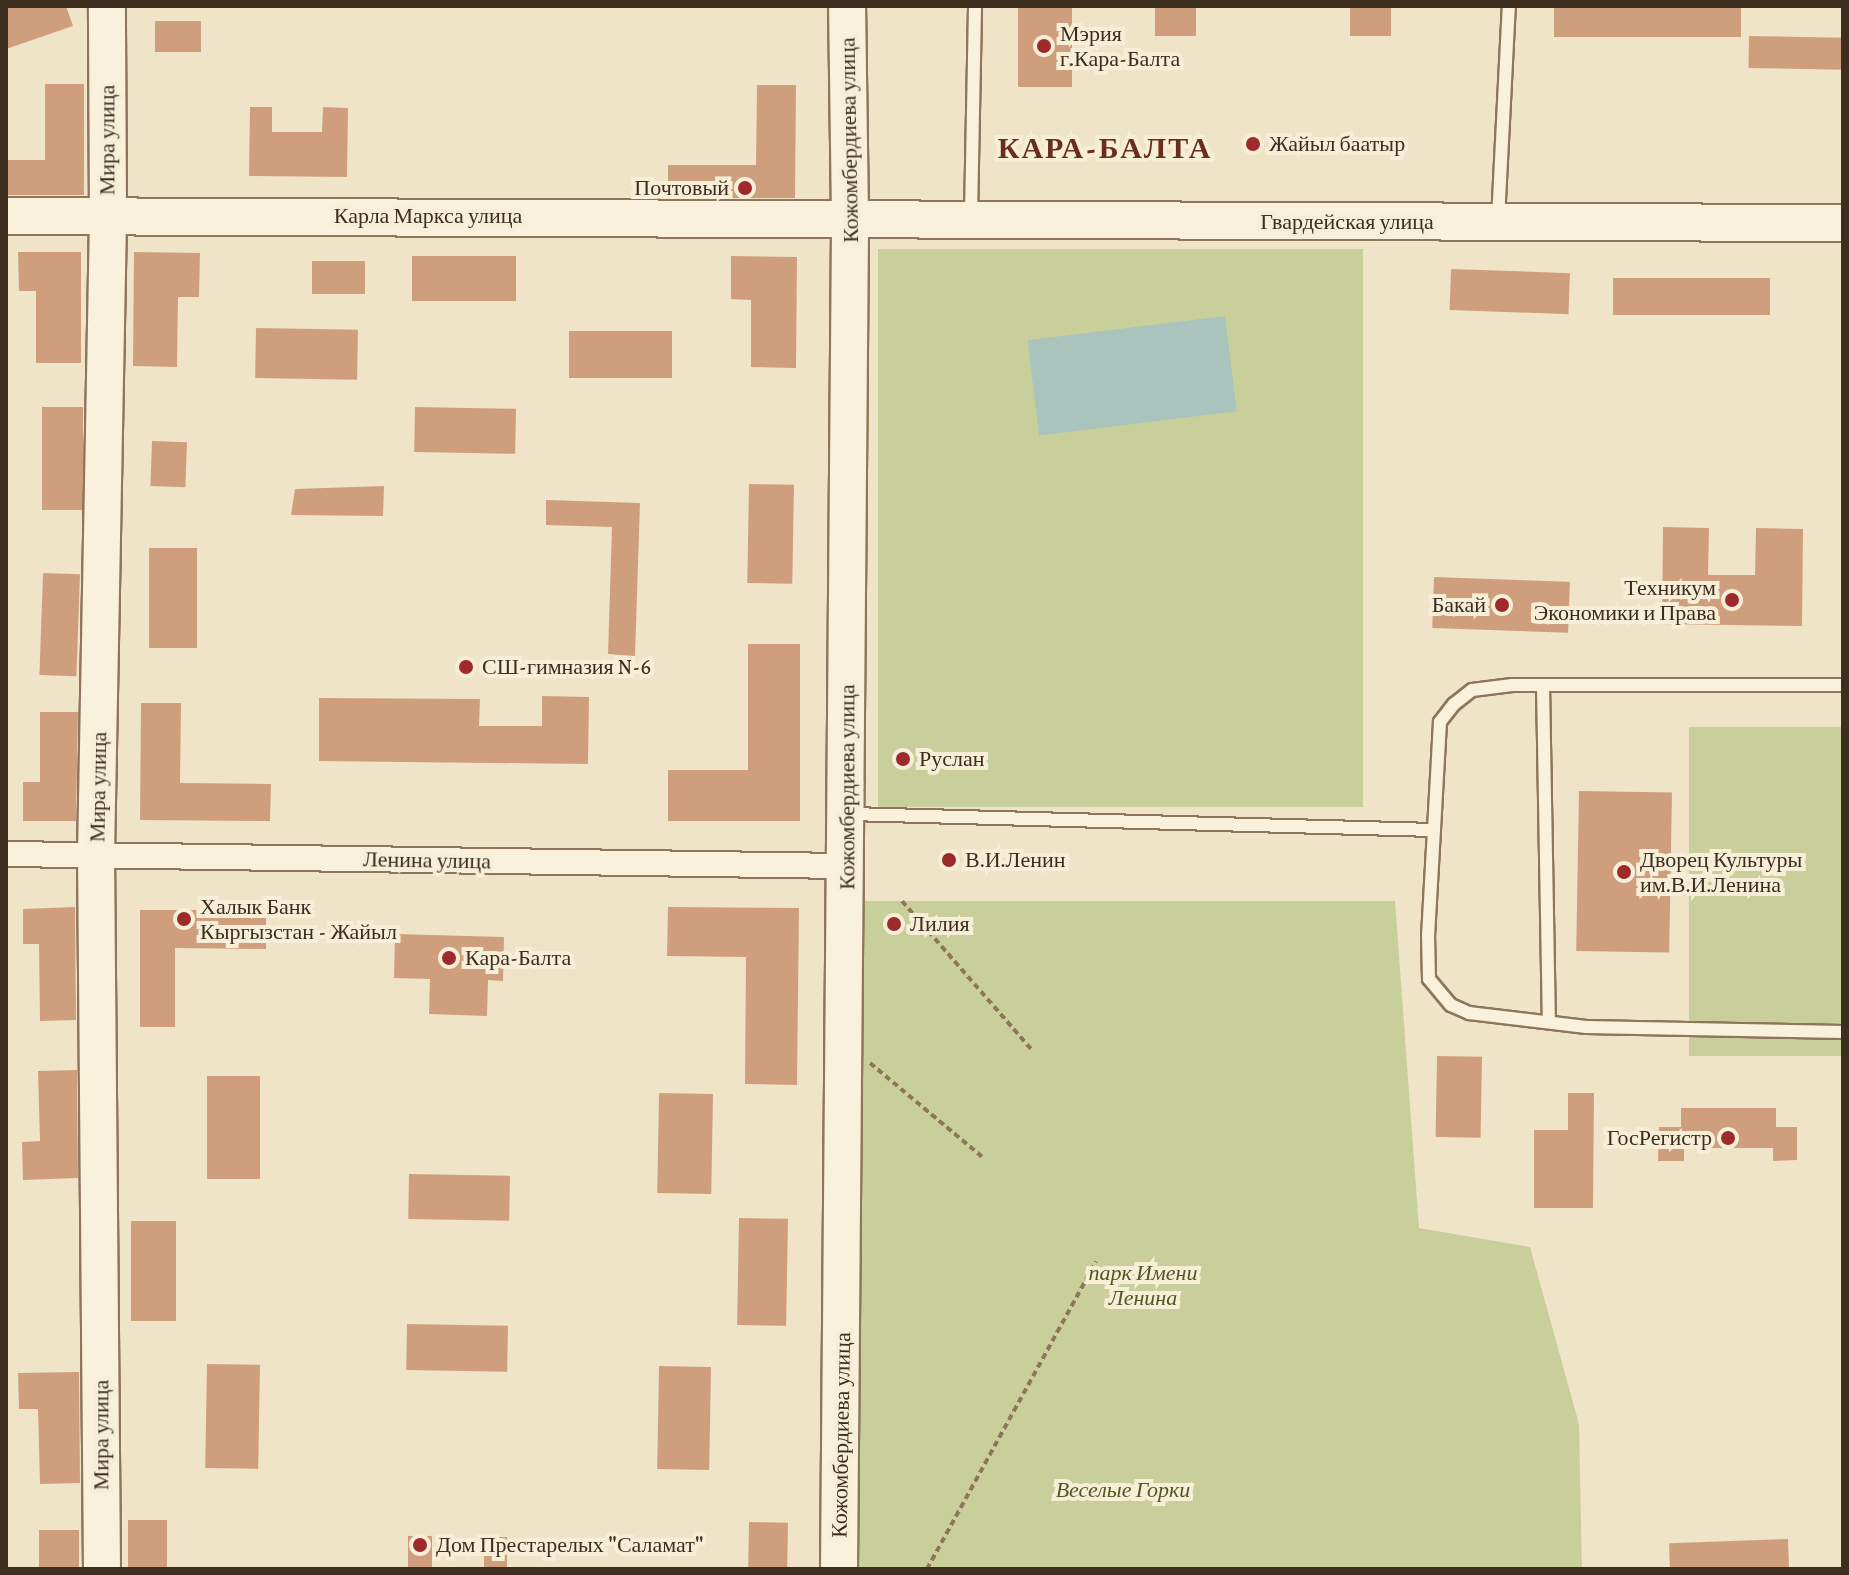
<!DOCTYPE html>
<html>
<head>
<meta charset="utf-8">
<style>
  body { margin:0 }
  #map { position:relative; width:1849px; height:1575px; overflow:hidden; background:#f0e4c8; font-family:"Crimson Pro",serif }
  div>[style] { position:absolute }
  .green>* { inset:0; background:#c9cf9b; transform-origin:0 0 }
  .water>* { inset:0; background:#a9c4bc; transform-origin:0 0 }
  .building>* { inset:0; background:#cf9f7d; transform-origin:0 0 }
  .path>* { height:4px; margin-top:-2px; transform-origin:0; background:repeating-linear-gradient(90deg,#8d765c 0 6px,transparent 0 10px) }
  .roads { filter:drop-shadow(2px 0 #8d765c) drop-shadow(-2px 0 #8d765c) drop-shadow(0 2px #8d765c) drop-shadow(0 -2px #8d765c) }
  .lane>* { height:12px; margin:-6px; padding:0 6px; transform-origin:6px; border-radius:6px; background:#faf1dc }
  .street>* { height:24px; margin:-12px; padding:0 12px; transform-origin:12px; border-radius:12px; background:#faf1dc }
  .secondary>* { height:36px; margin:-18px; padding:0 18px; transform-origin:18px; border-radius:18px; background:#faf1dc }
  .dots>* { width:22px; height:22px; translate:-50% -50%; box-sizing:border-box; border:4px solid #f7eed8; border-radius:50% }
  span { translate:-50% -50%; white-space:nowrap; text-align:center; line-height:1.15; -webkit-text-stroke:8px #f7eed8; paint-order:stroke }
  .poi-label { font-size:22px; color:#3d2e20 }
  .left { translate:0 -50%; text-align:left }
  .right { translate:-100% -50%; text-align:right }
  .street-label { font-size:22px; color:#3d2e20 }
  .park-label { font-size:22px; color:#4d5a26; font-style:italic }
  .district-label { font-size:30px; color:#6b2e1e; font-weight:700; letter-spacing:2px }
  .frame { position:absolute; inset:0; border:8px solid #3d2e20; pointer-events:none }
</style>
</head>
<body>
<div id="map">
  <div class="green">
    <div style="left:1363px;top:249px;width:558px;height:485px;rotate:90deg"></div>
    <div style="left:1689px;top:727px;width:154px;height:329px"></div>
    <div style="clip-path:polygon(863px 901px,1395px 901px,1419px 1228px,1530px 1247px,1579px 1424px,1582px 1569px,859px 1569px)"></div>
  </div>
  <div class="water">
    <div style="left:1225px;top:316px;width:96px;height:199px;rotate:83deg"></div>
  </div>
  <div class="building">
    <div style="clip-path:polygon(6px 6px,66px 6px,73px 26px,6px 49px)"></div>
    <div style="left:1018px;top:6px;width:54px;height:81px"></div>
    <div style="left:1155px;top:6px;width:41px;height:30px"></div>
    <div style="left:1350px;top:6px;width:41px;height:30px"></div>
    <div style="left:1554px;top:6px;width:187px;height:31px"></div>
    <div style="left:155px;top:21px;width:46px;height:31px"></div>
    <div style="left:1749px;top:36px;width:94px;height:32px;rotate:1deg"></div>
    <div style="clip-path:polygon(45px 84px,84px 84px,84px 195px,6px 195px,6px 160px,45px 160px)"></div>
    <div style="clip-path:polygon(757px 85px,796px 85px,795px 198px,668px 198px,668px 165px,756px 165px)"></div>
    <div style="clip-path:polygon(250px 107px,272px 107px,272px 132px,322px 132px,323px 107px,348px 108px,347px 177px,249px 176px)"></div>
    <div style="clip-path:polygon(18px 252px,81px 252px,81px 363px,36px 363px,36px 291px,19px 291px)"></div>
    <div style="clip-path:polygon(134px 252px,200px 253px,199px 297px,178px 297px,177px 367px,133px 366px)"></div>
    <div style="left:412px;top:256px;width:104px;height:45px"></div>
    <div style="clip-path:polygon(731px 256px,797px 257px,796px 368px,751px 367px,751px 300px,731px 299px)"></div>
    <div style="left:312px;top:261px;width:53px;height:33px"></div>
    <div style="left:1451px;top:269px;width:119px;height:41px;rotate:2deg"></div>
    <div style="left:1613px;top:278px;width:157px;height:37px"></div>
    <div style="left:256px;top:328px;width:102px;height:50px;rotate:1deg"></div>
    <div style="left:569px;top:331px;width:103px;height:47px"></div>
    <div style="left:42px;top:407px;width:41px;height:103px"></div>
    <div style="left:415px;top:407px;width:101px;height:45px;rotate:1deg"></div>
    <div style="left:152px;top:441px;width:35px;height:45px;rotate:2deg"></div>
    <div style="left:749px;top:484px;width:45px;height:99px;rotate:1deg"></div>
    <div style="clip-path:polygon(384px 486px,383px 516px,291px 515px,295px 489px)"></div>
    <div style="clip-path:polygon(546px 500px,640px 503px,635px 656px,608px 654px,612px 527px,546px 525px)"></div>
    <div style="clip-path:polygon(1663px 527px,1709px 528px,1708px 575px,1755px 575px,1756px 528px,1803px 529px,1802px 626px,1662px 624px)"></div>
    <div style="left:149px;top:548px;width:48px;height:100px"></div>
    <div style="left:43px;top:573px;width:37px;height:102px;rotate:2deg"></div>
    <div style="left:1434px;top:577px;width:136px;height:51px;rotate:2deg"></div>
    <div style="clip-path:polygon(748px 644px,800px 644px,800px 821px,668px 821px,668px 770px,748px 770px)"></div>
    <div style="clip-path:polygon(542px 696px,589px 697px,588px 764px,319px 761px,319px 698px,480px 699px,479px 726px,542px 726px)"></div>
    <div style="clip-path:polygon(141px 703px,181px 703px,180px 783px,271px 784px,270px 821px,140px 820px)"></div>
    <div style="clip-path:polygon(40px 712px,78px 712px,76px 821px,23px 821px,23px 782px,40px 782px)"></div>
    <div style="left:1579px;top:791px;width:93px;height:160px;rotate:1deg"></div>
    <div style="clip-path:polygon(75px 907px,76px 1020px,40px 1021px,39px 944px,23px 944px,23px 909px)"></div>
    <div style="clip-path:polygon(668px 907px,799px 908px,797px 1085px,745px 1084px,746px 957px,667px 956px)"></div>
    <div style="clip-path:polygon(140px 910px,266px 910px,266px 949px,175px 948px,175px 1027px,140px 1027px)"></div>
    <div style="clip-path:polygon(395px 934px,504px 937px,503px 981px,488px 980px,487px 1016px,429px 1014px,430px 979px,394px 978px)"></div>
    <div style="left:1437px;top:1056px;width:45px;height:81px;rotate:1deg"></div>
    <div style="clip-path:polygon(77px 1070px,78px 1178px,23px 1180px,22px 1142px,40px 1141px,38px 1071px)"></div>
    <div style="left:207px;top:1076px;width:53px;height:103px"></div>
    <div style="left:659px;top:1093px;width:54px;height:100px;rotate:1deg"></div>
    <div style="clip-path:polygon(1568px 1093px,1594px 1093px,1593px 1208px,1534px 1208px,1534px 1130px,1568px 1130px)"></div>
    <div style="clip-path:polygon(1681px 1108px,1776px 1108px,1776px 1127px,1797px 1127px,1797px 1160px,1773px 1161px,1773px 1148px,1684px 1148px,1684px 1161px,1658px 1161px,1659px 1127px,1681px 1127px)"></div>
    <div style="left:409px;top:1174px;width:101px;height:45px;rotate:1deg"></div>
    <div style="left:739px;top:1218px;width:49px;height:107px;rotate:1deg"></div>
    <div style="left:131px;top:1221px;width:45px;height:100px"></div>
    <div style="left:407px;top:1324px;width:101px;height:46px;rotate:1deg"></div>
    <div style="left:207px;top:1364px;width:53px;height:104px;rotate:1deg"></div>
    <div style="left:659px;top:1366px;width:52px;height:103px;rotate:1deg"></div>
    <div style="clip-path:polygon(79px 1372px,80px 1483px,40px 1484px,38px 1409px,19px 1409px,18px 1373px)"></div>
    <div style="left:128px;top:1520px;width:39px;height:49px"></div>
    <div style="left:749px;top:1522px;width:39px;height:47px;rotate:1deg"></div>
    <div style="left:39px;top:1530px;width:40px;height:39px"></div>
    <div style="left:408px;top:1536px;width:24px;height:33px"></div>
    <div style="left:484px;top:1537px;width:23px;height:32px"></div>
    <div style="left:1788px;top:1539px;width:30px;height:119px;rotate:88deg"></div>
  </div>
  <div class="path">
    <div style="left:902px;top:901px;width:199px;rotate:48.9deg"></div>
    <div style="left:870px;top:1063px;width:150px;rotate:39.9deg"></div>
    <div style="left:927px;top:1569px;width:351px;rotate:-61.2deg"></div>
  </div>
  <div class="roads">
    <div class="lane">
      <div style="left:971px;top:216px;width:210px;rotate:-88.9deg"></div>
      <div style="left:1498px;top:220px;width:214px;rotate:-87.1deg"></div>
      <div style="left:1543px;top:685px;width:337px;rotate:89deg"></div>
      <div style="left:1843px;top:685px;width:331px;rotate:180deg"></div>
      <div style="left:1512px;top:685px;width:40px;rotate:172.9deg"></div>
      <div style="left:1472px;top:690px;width:23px;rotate:142deg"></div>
      <div style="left:1454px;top:704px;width:23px;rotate:128deg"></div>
      <div style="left:1440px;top:722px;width:213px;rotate:93.2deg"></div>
      <div style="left:1428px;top:935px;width:44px;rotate:88.7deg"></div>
      <div style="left:1429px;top:979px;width:34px;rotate:50deg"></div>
      <div style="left:1451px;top:1005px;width:20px;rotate:24deg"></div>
      <div style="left:1469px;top:1013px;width:118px;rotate:6.8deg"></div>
      <div style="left:1586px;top:1027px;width:257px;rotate:1.1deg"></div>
      <div style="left:850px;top:814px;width:584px;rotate:1.57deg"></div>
    </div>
    <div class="street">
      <div style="left:6px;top:854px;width:841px;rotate:0.82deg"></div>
    </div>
    <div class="secondary">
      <div style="left:6px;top:216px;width:1837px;rotate:0.22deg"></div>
      <div style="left:102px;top:1569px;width:714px;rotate:-90.48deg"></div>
      <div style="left:96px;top:855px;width:639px;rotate:-88.92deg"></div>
      <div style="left:108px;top:216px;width:210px;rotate:-90.3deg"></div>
      <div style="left:839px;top:1569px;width:1352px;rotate:-89.53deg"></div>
      <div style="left:850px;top:217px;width:211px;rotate:-90.8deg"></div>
    </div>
  </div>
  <div class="dots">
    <div style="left:1044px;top:46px;background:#9e2a2b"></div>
    <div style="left:1253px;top:144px;background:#9e2a2b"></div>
    <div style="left:745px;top:188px;background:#9e2a2b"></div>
    <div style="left:1732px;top:600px;background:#9e2a2b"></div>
    <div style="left:1502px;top:605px;background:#9e2a2b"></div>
    <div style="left:466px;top:667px;background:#9e2a2b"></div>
    <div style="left:903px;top:759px;background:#9e2a2b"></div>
    <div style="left:949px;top:860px;background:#9e2a2b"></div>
    <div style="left:1624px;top:872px;background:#9e2a2b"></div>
    <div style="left:184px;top:919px;background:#9e2a2b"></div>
    <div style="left:894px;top:924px;background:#9e2a2b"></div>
    <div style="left:449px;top:958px;background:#9e2a2b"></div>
    <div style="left:1728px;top:1138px;background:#9e2a2b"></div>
    <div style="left:420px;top:1545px;background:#9e2a2b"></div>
  </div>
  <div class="poi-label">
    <span class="left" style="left:1060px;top:46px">Мэрия<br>г.Кара-Балта</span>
    <span class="left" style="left:1269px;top:144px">Жайыл баатыр</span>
    <span class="right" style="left:729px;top:188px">Почтовый</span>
    <span class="right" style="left:1716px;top:600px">Техникум<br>Экономики и Права</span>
    <span class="right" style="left:1486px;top:605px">Бакай</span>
    <span class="left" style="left:482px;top:667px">СШ-гимназия N-6</span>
    <span class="left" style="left:919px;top:759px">Руслан</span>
    <span class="left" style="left:1640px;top:872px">Дворец Культуры<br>им.В.И.Ленина</span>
    <span class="left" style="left:965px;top:860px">В.И.Ленин</span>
    <span class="left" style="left:200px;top:919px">Халык Банк<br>Кыргызстан - Жайыл</span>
    <span class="left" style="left:910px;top:924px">Лилия</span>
    <span class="left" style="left:465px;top:958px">Кара-Балта</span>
    <span class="right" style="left:1712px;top:1138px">ГосРегистр</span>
    <span class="left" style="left:436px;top:1545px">Дом Престарелых "Саламат"</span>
  </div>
  <div class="street-label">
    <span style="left:107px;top:140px;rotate:-90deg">Мира улица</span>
    <span style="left:849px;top:140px;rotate:-91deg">Кожомбердиева улица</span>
    <span style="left:428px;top:216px">Карла Маркса улица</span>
    <span style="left:1347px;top:222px">Гвардейская улица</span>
    <span style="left:98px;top:787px;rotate:-89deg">Мира улица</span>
    <span style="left:847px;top:787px;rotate:-90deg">Кожомбердиева улица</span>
    <span style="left:427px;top:860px;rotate:1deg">Ленина улица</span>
    <span style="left:101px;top:1435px;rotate:-90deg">Мира улица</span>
    <span style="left:841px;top:1435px;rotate:-89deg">Кожомбердиева улица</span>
  </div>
  <div class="park-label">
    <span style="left:1143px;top:1285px">парк Имени<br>Ленина</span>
    <span style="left:1123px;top:1490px">Веселые Горки</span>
  </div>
  <div class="district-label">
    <span style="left:1105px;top:148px">КАРА-БАЛТА</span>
  </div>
  <div class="frame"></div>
</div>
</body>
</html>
